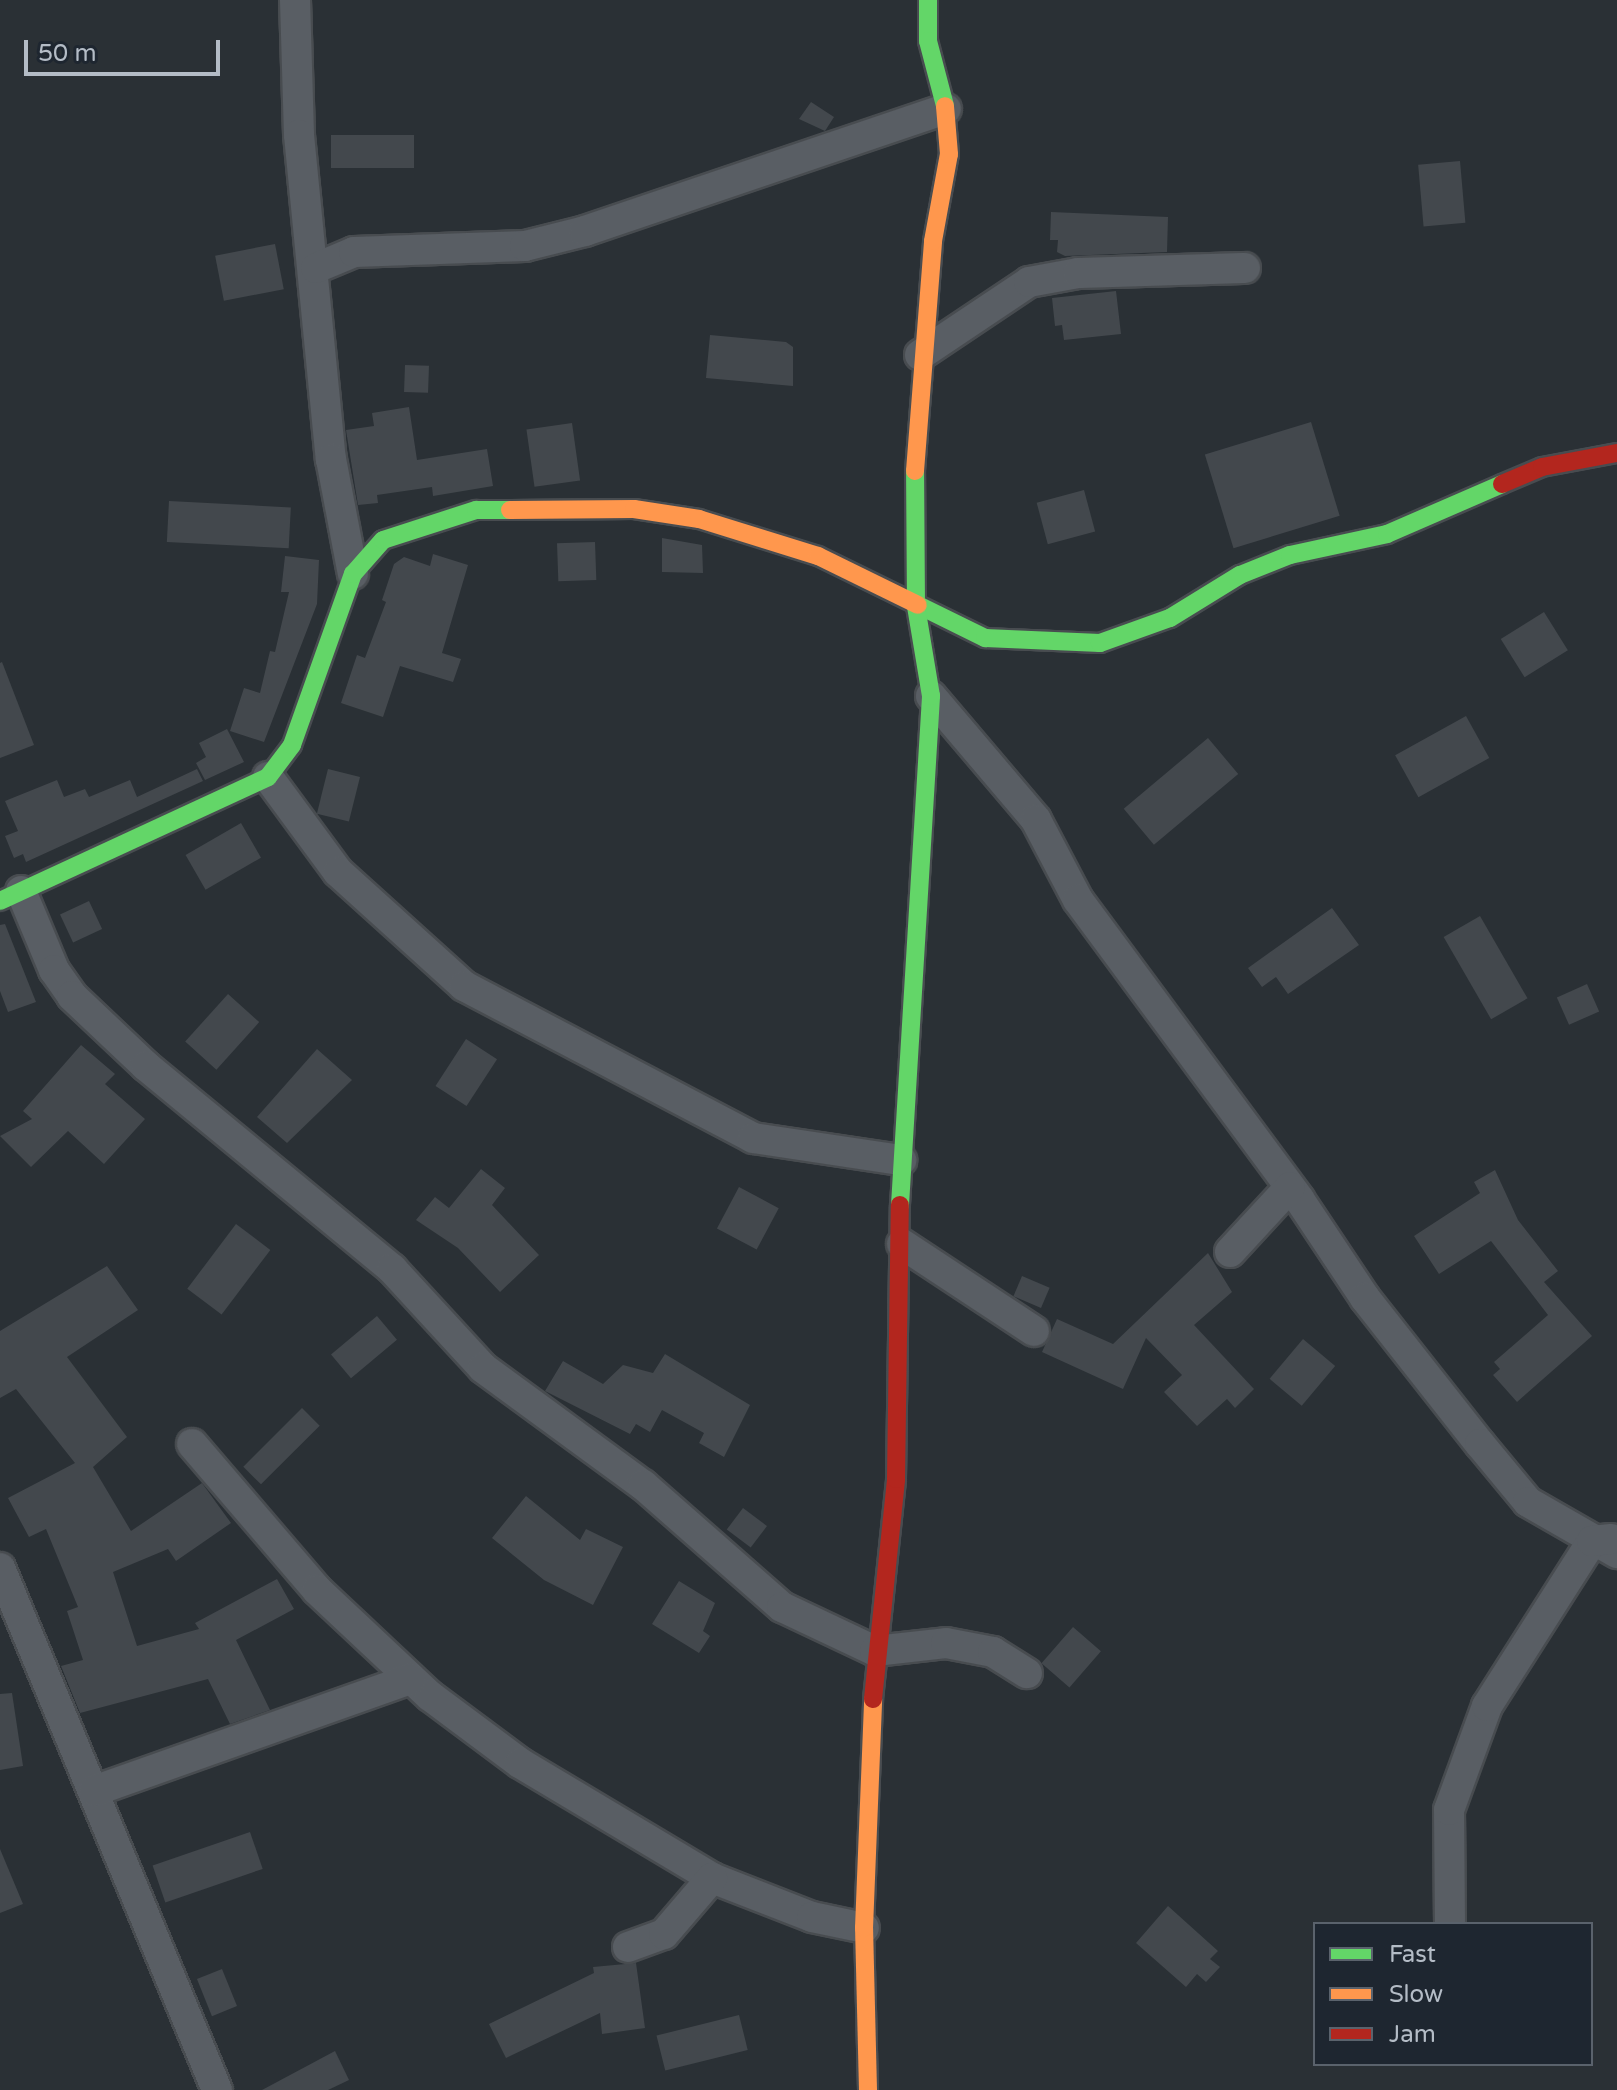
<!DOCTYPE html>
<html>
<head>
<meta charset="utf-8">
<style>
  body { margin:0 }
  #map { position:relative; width:1617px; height:2090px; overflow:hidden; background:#2a3035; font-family:"Varela Round",sans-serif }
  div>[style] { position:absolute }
  .building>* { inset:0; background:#43484d; transform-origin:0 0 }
  .roads { filter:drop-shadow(2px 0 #484c50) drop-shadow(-2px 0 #484c50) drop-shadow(0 2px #484c50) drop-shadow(0 -2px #484c50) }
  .street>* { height:30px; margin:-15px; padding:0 15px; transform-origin:15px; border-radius:15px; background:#595e64 }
  .fast>* { height:18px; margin:-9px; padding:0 9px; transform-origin:9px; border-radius:9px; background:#63d668 }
  .slow>* { height:18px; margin:-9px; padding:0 9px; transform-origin:9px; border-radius:9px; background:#ff974d }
  .jam>* { height:18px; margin:-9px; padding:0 9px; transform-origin:9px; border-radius:9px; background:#b3261e }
  span { translate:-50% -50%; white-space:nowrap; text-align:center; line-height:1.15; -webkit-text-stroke:7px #1e2630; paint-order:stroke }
  .legend { position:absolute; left:1313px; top:1922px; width:280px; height:144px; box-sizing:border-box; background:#1e2630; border:2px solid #5a626c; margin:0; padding:10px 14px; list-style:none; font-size:24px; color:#b4bcc6 }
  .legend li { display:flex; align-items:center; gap:16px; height:40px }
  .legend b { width:40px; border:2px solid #5a626c }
  .scale { position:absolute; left:24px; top:40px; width:196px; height:36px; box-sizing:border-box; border:4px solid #b4bcc6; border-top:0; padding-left:10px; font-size:24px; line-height:28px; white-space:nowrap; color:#b4bcc6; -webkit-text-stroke:6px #1e2630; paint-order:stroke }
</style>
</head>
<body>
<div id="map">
  <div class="building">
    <div style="clip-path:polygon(811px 102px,834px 117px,825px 131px,799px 119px)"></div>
    <div style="left:331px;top:135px;width:83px;height:33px"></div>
    <div style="left:1460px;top:161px;width:62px;height:42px;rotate:85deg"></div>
    <div style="clip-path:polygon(1051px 212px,1168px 217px,1167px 252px,1065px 256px,1057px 252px,1058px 240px,1050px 240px)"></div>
    <div style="left:275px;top:244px;width:46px;height:61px;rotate:79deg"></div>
    <div style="clip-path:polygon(1116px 291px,1121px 334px,1064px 340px,1062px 325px,1055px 326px,1052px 298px)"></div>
    <div style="clip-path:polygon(710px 335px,786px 342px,793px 347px,793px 386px,706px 378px)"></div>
    <div style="left:405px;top:365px;width:24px;height:27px;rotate:2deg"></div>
    <div style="clip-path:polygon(409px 407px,417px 460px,487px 449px,493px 486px,433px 496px,432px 487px,377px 495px,378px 503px,358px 505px,346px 430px,374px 426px,372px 413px)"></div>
    <div style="left:1311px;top:422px;width:98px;height:111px;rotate:73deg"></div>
    <div style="left:572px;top:423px;width:58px;height:46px;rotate:82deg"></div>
    <div style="left:1084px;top:490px;width:43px;height:49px;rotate:75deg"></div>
    <div style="left:169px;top:501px;width:122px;height:41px;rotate:3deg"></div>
    <div style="clip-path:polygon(662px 538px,702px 545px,703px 573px,662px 572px)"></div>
    <div style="left:595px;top:542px;width:38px;height:38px;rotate:88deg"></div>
    <div style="clip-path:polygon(433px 554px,468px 565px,442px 653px,461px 659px,453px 682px,400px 666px,383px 717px,341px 703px,357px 655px,365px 658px,386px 602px,382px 600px,394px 564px,404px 557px,430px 566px)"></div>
    <div style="clip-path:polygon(285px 556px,319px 560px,317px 604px,264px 742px,230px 731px,244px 688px,260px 693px,270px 651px,275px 652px,289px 592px,281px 592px)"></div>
    <div style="left:1544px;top:612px;width:45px;height:51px;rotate:58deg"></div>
    <div style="clip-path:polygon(2px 662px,34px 745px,0 758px,0 663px)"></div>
    <div style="left:1466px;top:716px;width:48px;height:81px;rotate:61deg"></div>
    <div style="clip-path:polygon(227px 729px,244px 762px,205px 780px,196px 763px,206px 757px,199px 743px)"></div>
    <div style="left:1208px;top:738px;width:47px;height:110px;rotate:50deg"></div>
    <div style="clip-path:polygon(197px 769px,203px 781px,26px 862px,23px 854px,14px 858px,5px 836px,18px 831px,5px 801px,57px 780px,64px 797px,85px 789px,89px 797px,130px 780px,137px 797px)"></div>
    <div style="left:328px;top:769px;width:33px;height:46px;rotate:14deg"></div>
    <div style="left:241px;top:823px;width:40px;height:64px;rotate:60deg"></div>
    <div style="left:89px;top:901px;width:31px;height:32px;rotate:65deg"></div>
    <div style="clip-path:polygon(1332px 908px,1359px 945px,1288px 994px,1276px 977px,1262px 987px,1248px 968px)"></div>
    <div style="left:1480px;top:916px;width:95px;height:42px;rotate:60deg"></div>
    <div style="clip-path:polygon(5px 924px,36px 1002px,8px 1012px,0 991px,0 925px)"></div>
    <div style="left:1587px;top:984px;width:30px;height:33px;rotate:66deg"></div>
    <div style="left:228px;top:994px;width:42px;height:64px;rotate:42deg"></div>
    <div style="left:466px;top:1039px;width:37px;height:56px;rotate:33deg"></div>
    <div style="clip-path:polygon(81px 1045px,115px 1074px,105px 1084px,145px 1119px,104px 1164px,68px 1131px,31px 1167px,0 1136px,32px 1119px,23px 1111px)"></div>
    <div style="clip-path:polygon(317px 1049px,352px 1080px,287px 1143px,257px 1117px)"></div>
    <div style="clip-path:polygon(481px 1169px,505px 1188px,492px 1205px,539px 1255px,500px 1292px,458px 1248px,416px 1220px,435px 1197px,449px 1208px)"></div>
    <div style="clip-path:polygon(1495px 1170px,1518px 1220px,1558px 1271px,1544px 1282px,1592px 1336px,1517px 1402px,1493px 1375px,1500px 1369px,1494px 1362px,1548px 1315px,1491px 1241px,1439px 1274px,1414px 1236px,1480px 1193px,1474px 1182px)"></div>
    <div style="left:739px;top:1187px;width:45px;height:47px;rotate:28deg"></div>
    <div style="left:236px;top:1224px;width:43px;height:81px;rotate:37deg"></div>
    <div style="clip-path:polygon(1208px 1253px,1232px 1292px,1194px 1325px,1254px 1389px,1235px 1408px,1227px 1399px,1197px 1426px,1164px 1392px,1182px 1375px,1146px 1338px,1123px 1389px,1042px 1352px,1057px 1319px,1113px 1344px)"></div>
    <div style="clip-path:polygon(107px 1266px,138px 1310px,67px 1357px,127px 1437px,93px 1467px,131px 1531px,202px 1483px,231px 1523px,176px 1561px,168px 1549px,113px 1572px,137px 1646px,199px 1629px,195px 1623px,277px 1579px,294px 1609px,236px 1640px,270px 1710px,230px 1724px,208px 1679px,80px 1713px,61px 1666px,83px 1660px,67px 1611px,78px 1607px,46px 1529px,29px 1537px,8px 1498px,75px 1463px,16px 1389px,0 1398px,0 1331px)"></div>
    <div style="left:1022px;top:1276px;width:30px;height:22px;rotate:23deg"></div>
    <div style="left:377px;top:1316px;width:31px;height:60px;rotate:50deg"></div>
    <div style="left:1303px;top:1339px;width:42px;height:52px;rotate:40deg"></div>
    <div style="clip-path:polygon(665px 1354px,750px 1405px,724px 1457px,699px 1443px,704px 1433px,662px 1410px,650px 1432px,636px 1424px,630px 1434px,545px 1391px,563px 1361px,603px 1384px,623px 1365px,653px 1373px)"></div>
    <div style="left:302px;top:1408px;width:25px;height:83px;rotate:45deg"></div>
    <div style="clip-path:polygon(526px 1496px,580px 1540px,586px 1529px,623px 1547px,593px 1605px,544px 1580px,492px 1538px)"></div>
    <div style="left:743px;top:1508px;width:30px;height:27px;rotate:37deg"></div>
    <div style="clip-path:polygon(679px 1581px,715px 1603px,703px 1631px,710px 1636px,699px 1653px,652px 1624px)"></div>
    <div style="left:1073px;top:1627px;width:37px;height:48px;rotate:41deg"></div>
    <div style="clip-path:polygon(12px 1693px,23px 1766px,0 1770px,0 1694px)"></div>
    <div style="left:250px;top:1832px;width:39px;height:103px;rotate:71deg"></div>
    <div style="clip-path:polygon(0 1849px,23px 1904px,0 1913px)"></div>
    <div style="clip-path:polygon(1168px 1906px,1218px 1951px,1210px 1959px,1220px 1967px,1206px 1982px,1197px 1974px,1186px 1987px,1136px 1943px)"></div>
    <div style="clip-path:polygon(636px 1963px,645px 2028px,602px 2034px,600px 2013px,506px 2058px,489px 2024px,594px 1973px,593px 1967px)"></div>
    <div style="left:222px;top:1969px;width:40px;height:27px;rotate:68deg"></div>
    <div style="left:739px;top:2015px;width:36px;height:85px;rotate:76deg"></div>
    <div style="clip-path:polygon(335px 2051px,349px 2080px,328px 2090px,262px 2090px)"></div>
  </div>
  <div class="roads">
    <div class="street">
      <div style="left:295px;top:0;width:135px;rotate:88.3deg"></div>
      <div style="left:299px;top:135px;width:326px;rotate:84.4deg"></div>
      <div style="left:331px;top:459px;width:117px;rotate:79.2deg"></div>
      <div style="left:316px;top:268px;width:41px;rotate:-22.8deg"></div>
      <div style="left:354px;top:252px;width:171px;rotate:-2deg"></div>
      <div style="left:525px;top:246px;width:62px;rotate:-14deg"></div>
      <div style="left:585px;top:231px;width:381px;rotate:-18.7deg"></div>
      <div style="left:920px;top:355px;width:131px;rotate:-33.8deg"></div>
      <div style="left:1029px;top:282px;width:50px;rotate:-10.4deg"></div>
      <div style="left:1078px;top:273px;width:167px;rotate:-1.7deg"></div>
      <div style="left:931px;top:696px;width:162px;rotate:49.7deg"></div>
      <div style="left:1036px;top:820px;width:90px;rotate:62.3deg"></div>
      <div style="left:1078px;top:900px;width:372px;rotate:53.5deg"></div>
      <div style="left:1299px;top:1199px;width:119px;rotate:56.3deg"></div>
      <div style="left:1365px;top:1298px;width:186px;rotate:51.8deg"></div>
      <div style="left:1480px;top:1444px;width:75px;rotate:50.4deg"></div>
      <div style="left:1528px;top:1502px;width:103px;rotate:29.8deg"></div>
      <div style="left:268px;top:777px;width:118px;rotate:53.6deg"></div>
      <div style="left:338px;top:872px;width:170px;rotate:42.1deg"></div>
      <div style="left:464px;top:986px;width:327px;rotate:27.7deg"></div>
      <div style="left:753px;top:1138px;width:150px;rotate:8.5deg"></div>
      <div style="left:21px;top:891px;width:86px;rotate:67.3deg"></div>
      <div style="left:54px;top:970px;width:32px;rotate:55deg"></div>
      <div style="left:72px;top:996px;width:102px;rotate:43.4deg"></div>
      <div style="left:146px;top:1066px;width:319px;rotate:39.5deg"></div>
      <div style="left:392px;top:1269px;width:134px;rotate:47.4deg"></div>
      <div style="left:483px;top:1368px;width:198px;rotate:36.2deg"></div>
      <div style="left:643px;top:1485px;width:185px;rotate:41.3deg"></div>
      <div style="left:782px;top:1607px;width:103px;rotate:25.3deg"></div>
      <div style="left:875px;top:1651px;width:71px;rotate:-6.4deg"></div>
      <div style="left:946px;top:1643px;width:48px;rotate:10.8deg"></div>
      <div style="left:993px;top:1652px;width:40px;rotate:32deg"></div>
      <div style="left:902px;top:1244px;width:158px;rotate:33.4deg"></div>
      <div style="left:1230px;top:1252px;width:88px;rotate:-47.3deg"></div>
      <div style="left:192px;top:1444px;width:192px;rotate:49.4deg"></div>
      <div style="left:317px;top:1590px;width:155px;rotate:43.2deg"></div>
      <div style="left:430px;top:1696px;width:112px;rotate:36.7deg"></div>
      <div style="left:520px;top:1763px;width:224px;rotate:30.9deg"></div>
      <div style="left:712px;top:1878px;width:107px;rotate:21.3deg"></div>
      <div style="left:812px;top:1917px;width:53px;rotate:11.9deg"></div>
      <div style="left:0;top:1568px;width:565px;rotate:67.43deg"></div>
      <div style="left:94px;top:1791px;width:336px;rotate:-19.5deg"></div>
      <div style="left:1450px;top:1924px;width:114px;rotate:-90.5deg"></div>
      <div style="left:1449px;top:1810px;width:111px;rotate:-69.9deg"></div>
      <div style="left:1487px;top:1706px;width:196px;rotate:-57.5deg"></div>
      <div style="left:1592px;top:1541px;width:19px;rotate:-6deg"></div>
      <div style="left:628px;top:1947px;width:38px;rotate:-20deg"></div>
      <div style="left:664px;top:1934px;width:74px;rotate:-49.4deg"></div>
    </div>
    <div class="fast">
      <div style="left:928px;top:0;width:41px;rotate:90deg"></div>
      <div style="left:928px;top:41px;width:67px;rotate:75.3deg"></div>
      <div style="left:918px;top:605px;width:75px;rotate:26.2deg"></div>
      <div style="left:985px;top:638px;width:115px;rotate:2.5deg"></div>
      <div style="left:1100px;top:643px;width:74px;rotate:-19.7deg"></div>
      <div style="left:1170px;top:618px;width:82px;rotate:-31.6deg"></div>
      <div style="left:1240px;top:575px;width:54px;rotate:-21.8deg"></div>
      <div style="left:1290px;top:555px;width:99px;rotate:-12.2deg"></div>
      <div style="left:1387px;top:534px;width:125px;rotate:-23.5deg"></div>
      <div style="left:0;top:901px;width:295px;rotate:-24.8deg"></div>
      <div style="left:268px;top:777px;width:40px;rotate:-53deg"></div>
      <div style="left:292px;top:745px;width:182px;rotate:-70.4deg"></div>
      <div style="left:353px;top:574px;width:45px;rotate:-48.6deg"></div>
      <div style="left:383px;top:540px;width:98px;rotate:-17.9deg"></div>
      <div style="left:476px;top:510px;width:34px"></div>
      <div style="left:900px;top:1205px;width:510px;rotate:-86.51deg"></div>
      <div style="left:931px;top:696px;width:91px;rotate:-99.5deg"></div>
      <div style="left:916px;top:606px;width:135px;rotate:-90.4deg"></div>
    </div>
    <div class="slow">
      <div style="left:915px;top:471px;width:231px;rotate:-85.5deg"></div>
      <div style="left:933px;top:241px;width:88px;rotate:-79.6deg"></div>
      <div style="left:949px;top:154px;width:48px;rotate:-94.8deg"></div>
      <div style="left:510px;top:510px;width:124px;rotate:-0.5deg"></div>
      <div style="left:634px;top:509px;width:66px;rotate:8.7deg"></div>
      <div style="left:699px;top:519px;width:125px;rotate:17.3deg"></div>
      <div style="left:818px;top:556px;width:111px;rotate:26.1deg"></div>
      <div style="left:868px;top:2090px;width:162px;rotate:-91.4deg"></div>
      <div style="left:864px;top:1928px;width:229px;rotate:-87.7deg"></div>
    </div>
    <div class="jam">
      <div style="left:1502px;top:484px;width:43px;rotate:-23deg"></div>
      <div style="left:1542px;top:467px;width:76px;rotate:-10.6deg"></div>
      <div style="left:873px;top:1699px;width:221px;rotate:-84deg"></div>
      <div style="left:896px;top:1479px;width:274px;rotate:-89.2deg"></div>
    </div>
  </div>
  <ul class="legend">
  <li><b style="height:10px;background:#63d668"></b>Fast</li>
  <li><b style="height:10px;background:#ff974d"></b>Slow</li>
  <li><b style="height:10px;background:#b3261e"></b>Jam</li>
  </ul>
  <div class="scale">50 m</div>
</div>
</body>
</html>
